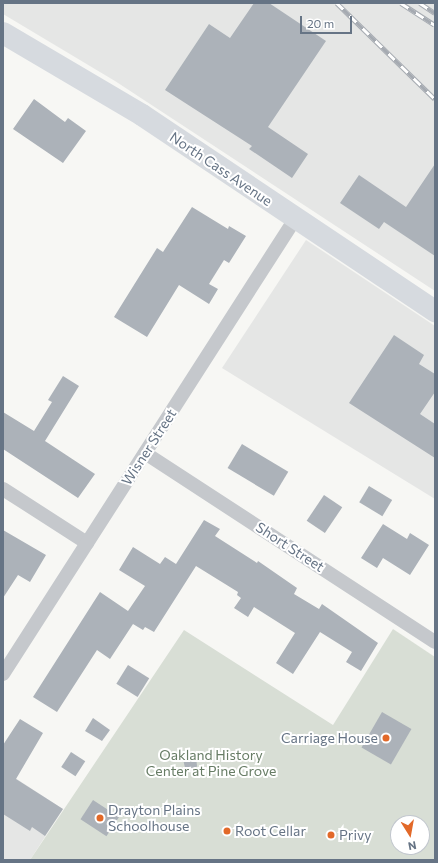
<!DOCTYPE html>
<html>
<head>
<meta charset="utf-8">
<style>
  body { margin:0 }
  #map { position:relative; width:438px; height:863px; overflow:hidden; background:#f7f7f4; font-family:Commissioner,sans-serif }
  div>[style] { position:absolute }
  .built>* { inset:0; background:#e5e6e5 }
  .green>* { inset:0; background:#d8ded5 }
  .building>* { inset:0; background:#acb2b9; transform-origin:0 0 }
  .minor>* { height:14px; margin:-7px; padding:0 7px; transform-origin:7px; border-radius:7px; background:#c5c8cc }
  .primary>* { height:22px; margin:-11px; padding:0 11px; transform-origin:11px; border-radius:11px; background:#d6dadf }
  .rail>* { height:4.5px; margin-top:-2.25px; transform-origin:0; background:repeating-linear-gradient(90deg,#fff 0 9px,#a5aab1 0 18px); box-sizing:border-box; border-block:1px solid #a5aab1 }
  .dots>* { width:11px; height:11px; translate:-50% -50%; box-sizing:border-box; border:2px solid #fff; border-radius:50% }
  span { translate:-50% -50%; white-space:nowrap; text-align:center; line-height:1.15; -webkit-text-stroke:4px #fff; paint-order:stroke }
  .street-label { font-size:14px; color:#667485 }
  .poi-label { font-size:14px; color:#667485 }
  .right { translate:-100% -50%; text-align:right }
  .left { translate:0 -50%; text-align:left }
  .park-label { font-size:14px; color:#677c65 }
  .frame { position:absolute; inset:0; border:4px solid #667485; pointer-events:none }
  .north { position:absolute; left:390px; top:815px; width:40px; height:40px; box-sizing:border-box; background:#fff; border:1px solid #c2c7ce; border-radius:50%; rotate:169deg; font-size:11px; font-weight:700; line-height:16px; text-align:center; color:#667485 }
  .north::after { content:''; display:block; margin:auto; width:14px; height:18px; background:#e26929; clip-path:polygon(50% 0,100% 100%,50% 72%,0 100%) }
  .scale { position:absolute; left:300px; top:16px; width:52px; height:18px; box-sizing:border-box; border:2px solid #667485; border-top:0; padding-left:5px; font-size:12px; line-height:14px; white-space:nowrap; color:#667485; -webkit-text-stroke:3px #fff; paint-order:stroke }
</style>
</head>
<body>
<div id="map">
  <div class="built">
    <div style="clip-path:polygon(3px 3px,435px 3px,435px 291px,115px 81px,3px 14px)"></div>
    <div style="clip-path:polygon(306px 240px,435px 326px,435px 499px,222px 368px)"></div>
    <div style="clip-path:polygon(3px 770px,63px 809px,30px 860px,3px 860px)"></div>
  </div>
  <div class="green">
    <div style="clip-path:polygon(evenodd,393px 629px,435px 657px,435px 860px,30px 860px,184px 630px,333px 725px,393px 629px,398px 823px,422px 823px,422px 847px,398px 847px,398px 823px)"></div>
  </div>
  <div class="building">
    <div style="clip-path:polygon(254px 3px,269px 3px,326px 41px,268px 127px,308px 154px,292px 178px,249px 149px,252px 146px,165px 90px,209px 24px,230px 38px)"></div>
    <div style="clip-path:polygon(34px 99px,65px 122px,68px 118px,86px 131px,63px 163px,13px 129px)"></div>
    <div style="clip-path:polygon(435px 164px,435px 256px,384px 222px,379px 229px,340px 203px,359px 175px,406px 207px)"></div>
    <div style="clip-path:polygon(192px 207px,228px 229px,229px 226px,246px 236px,229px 263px,224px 260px,209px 284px,218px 289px,209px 304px,179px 285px,147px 337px,114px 317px,157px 248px,163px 252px)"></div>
    <div style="clip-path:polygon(394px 335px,424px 355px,419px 364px,435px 374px,435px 392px,420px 414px,435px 424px,435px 458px,349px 403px)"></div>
    <div style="clip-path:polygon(63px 376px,79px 386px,45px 441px,95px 474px,78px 498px,3px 449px,3px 412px,34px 431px,52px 402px,48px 400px)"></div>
    <div style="left:242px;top:444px;width:54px;height:28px;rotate:31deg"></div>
    <div style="left:369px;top:486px;width:27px;height:19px;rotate:31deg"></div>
    <div style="left:324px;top:495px;width:22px;height:31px;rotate:34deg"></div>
    <div style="clip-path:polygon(204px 520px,220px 529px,215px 536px,257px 563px,258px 561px,297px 588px,294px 594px,319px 609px,322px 604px,378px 643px,361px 671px,346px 662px,352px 652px,320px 632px,293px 674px,276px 663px,295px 633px,254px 607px,248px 617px,234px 608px,241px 598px,237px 595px,238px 592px,196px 566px,154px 632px,145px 627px,143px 630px,133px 624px,110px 659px,97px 650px,57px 712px,33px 697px,100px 592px,128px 611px,145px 586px,119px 570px,133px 547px,160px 564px,165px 557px,176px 564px)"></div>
    <div style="clip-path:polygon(383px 524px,407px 539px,410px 533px,429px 545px,410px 575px,383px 558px,377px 568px,361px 558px)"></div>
    <div style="clip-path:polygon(3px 530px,46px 555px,30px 582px,18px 575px,3px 598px)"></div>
    <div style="left:128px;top:665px;width:25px;height:22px;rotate:32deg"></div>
    <div style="left:382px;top:712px;width:34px;height:41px;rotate:30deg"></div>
    <div style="clip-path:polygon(93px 718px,110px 730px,102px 741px,85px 731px)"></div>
    <div style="clip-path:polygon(20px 719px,43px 733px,16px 779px,63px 809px,45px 836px,32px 827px,30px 831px,3px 814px,3px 745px)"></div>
    <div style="left:71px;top:752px;width:17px;height:18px;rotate:33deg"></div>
    <div style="clip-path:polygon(196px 756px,197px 766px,195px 770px,186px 772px,183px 759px)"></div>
    <div style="left:93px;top:800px;width:31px;height:23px;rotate:33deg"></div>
  </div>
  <div class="minor">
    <div style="left:145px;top:453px;width:346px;rotate:33.1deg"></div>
    <div style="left:3px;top:489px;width:100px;rotate:32.7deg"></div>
    <div style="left:3px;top:674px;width:541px;rotate:-57.31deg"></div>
  </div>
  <div class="primary">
    <div style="left:3px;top:33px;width:161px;rotate:30.5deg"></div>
    <div style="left:142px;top:115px;width:353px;rotate:33.8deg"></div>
  </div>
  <div class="rail">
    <div style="left:337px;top:3px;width:137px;rotate:44.4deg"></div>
    <div style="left:401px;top:3px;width:40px;rotate:32.9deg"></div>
    <div style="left:420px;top:3px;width:18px;rotate:34deg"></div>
  </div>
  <div class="dots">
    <div style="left:386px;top:738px;background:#e26929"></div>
    <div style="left:100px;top:818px;background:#e26929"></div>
    <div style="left:227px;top:831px;background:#e26929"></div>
    <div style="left:331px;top:835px;background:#e26929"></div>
  </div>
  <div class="street-label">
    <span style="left:221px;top:169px;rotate:34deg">North Cass Avenue</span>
    <span style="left:149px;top:447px;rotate:-57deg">Wisner Street</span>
    <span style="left:290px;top:547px;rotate:33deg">Short Street</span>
  </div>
  <div class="poi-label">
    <span class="right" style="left:378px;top:738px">Carriage House</span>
    <span class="left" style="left:108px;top:818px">Drayton Plains<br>Schoolhouse</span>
    <span class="left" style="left:235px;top:831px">Root Cellar</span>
    <span class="left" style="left:339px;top:835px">Privy</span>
  </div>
  <div class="park-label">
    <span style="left:211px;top:763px">Oakland History<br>Center at Pine Grove</span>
  </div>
  <div class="frame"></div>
  <div class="north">N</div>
  <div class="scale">20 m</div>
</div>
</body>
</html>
